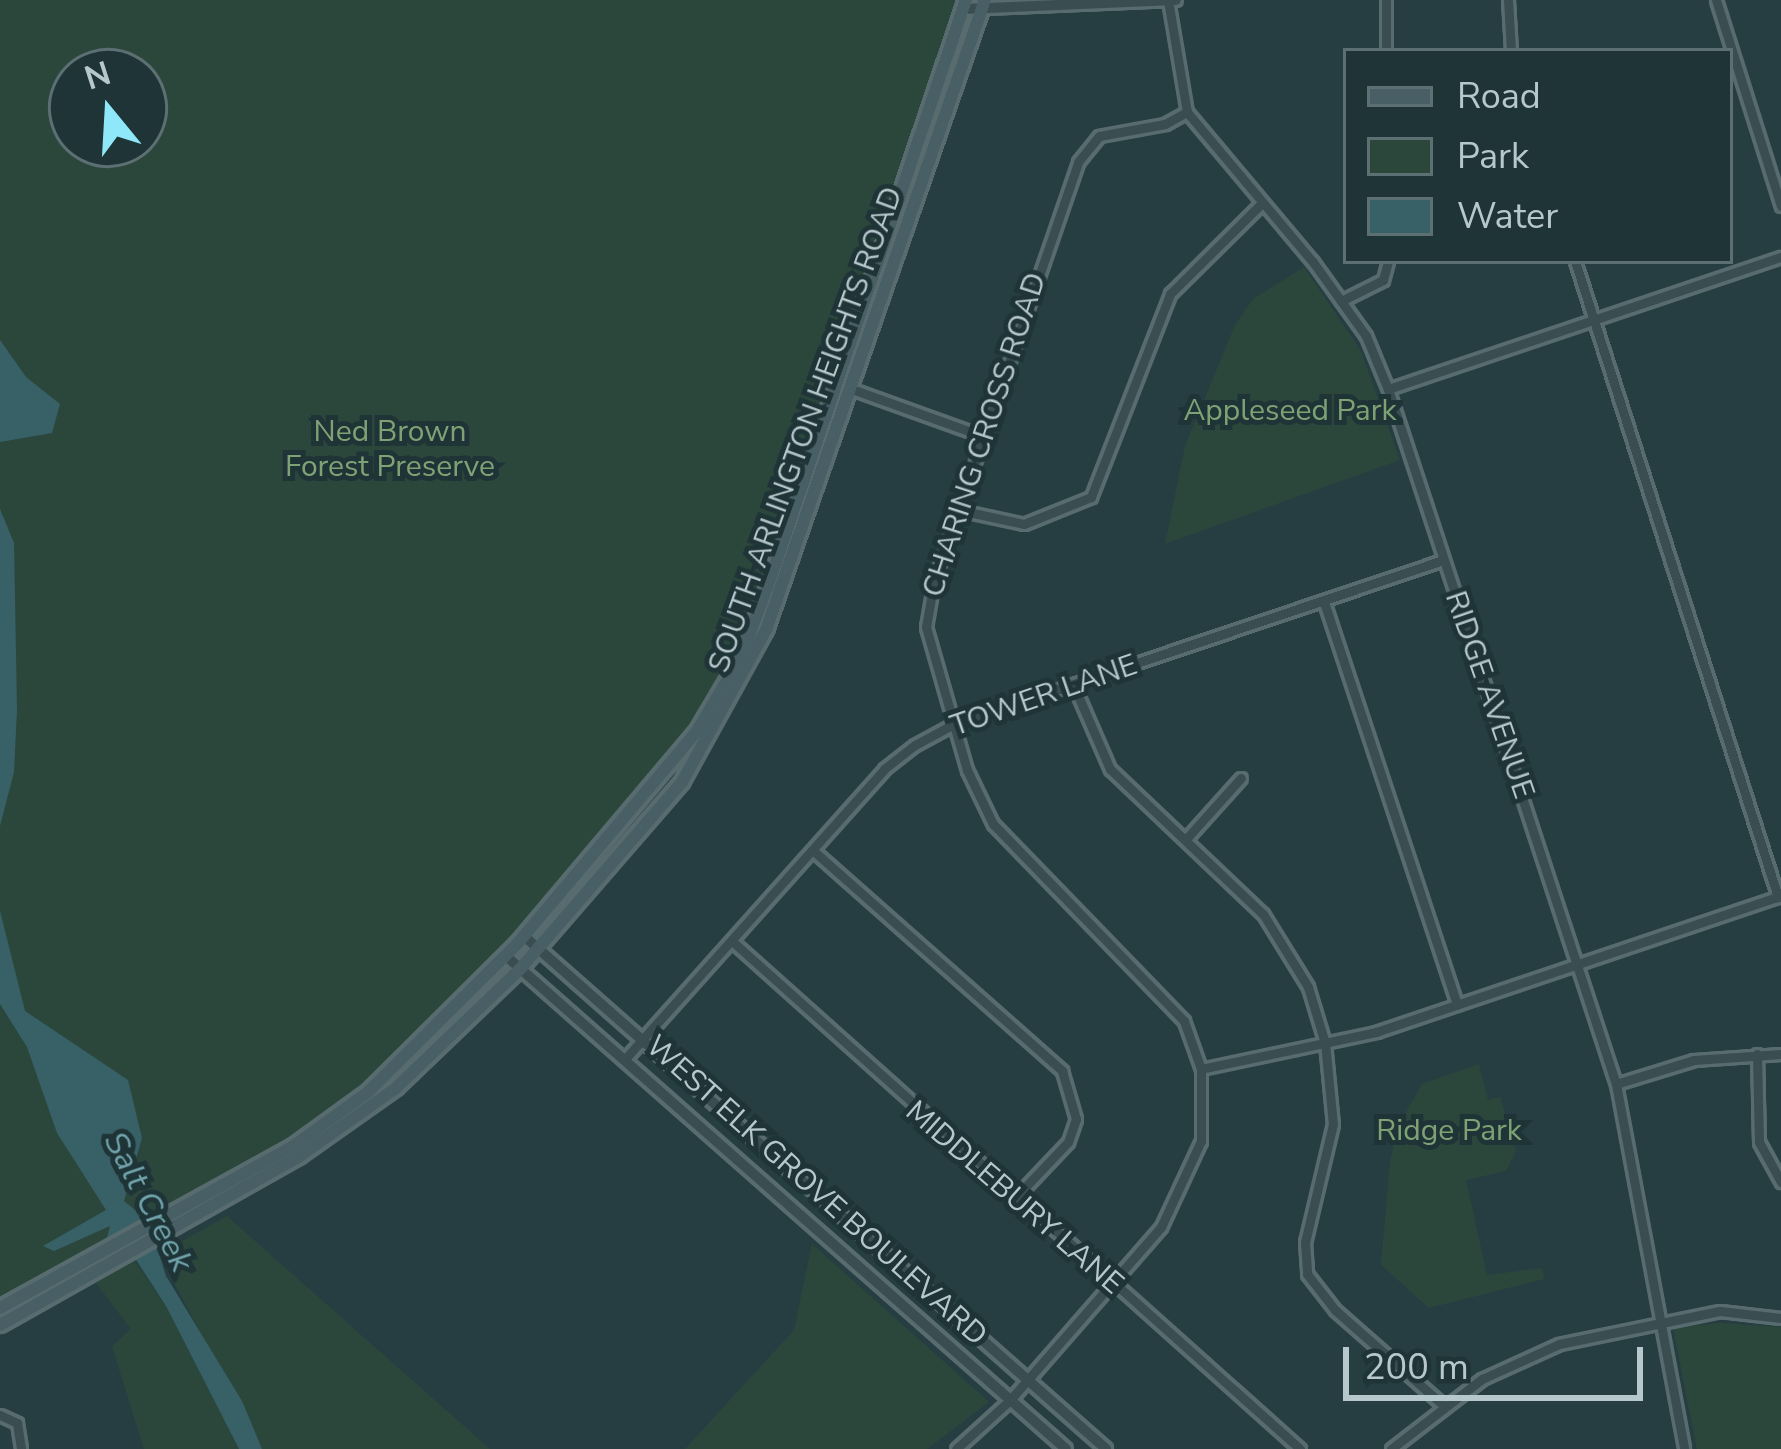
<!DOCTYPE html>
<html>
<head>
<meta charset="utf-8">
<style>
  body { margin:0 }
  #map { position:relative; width:1781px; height:1449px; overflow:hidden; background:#263e42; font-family:"Nunito Sans",sans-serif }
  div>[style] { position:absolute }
  .green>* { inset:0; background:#2b473c }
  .water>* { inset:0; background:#386067 }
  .roads { filter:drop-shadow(3px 0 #586c6f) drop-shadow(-3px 0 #586c6f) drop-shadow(0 3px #586c6f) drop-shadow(0 -3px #586c6f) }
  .minor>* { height:9px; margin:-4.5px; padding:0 4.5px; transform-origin:4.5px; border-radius:4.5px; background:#3a4e52 }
  .tertiary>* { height:10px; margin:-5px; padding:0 5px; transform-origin:5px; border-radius:5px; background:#3a4e52 }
  .secondary>* { height:12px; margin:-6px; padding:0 6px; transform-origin:6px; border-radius:6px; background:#486065 }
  span { translate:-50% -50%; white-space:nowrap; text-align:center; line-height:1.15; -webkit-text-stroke:10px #1f3437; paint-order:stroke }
  .park-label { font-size:30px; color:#7fa275 }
  .street-label { font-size:30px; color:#b7c8cc }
  .water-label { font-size:33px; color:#70a3ab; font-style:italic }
  .legend { position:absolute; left:1343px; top:48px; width:390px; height:216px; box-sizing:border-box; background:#1f3437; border:3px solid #5c6f73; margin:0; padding:15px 21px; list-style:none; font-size:36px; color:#b7c8cc }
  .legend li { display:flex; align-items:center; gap:24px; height:60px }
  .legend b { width:60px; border:3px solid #5c6f73 }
  .north { position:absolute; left:48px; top:48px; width:120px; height:120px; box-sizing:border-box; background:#1f3437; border:3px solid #5c6f73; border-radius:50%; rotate:342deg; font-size:33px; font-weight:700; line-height:48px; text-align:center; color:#b7c8cc }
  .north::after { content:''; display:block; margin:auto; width:42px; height:54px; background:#8ee8fa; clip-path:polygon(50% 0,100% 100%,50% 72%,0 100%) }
  .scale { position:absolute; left:1343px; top:1347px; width:300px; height:54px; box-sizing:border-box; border:6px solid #b7c8cc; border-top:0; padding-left:15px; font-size:36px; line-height:42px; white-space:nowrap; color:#b7c8cc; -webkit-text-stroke:9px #1f3437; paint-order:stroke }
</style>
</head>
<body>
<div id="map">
  <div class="green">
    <div style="clip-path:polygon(evenodd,0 0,966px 0,742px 655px,697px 731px,420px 1045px,292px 1147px,0 1307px,0 0,72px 72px,144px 72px,144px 144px,72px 144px,72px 72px)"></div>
    <div style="clip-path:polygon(1304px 267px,1361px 351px,1400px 460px,1165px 544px,1185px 446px,1235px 325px,1253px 299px)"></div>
    <div style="clip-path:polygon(1479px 1064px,1488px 1100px,1500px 1097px,1516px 1151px,1506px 1171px,1466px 1180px,1487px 1275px,1542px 1268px,1544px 1279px,1429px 1308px,1381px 1265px,1390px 1163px,1397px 1128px,1422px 1084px)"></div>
    <div style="clip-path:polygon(227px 1216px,490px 1449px,262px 1449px,159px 1254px)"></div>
    <div style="clip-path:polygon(812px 1244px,989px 1402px,927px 1449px,685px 1449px,794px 1330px)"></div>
    <div style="clip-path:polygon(134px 1260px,166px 1306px,239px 1449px,144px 1449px,112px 1346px,131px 1329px,96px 1283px)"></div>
    <div style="clip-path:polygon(1720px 1323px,1781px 1327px,1781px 1449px,1697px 1449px,1673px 1328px)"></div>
  </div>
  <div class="water">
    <div style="clip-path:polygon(0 340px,26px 377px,60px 404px,52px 433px,0 442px)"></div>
    <div style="clip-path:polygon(0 509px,14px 543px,17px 710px,14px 772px,0 826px)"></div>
    <div style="clip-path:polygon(0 911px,25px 1011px,128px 1080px,142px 1138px,124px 1201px,149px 1221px,166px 1276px,242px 1401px,262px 1449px,239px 1449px,166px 1306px,129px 1249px,106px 1242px,110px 1226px,54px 1251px,43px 1246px,106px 1210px,57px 1133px,27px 1047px,0 1004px)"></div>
  </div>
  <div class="roads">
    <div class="minor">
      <div style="left:1168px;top:0;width:114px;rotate:80.4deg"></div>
      <div style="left:1187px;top:112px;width:196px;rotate:50deg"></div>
      <div style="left:1313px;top:262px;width:91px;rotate:54.4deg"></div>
      <div style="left:1366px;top:336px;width:57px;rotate:67.5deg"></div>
      <div style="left:1388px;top:389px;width:731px;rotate:71.84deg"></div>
      <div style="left:1616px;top:1084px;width:371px;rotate:79.4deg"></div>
      <div style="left:1386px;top:0;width:51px;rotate:90deg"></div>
      <div style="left:1508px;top:0;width:51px;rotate:86.6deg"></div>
      <div style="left:1716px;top:0;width:216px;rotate:72.5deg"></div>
      <div style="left:1575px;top:261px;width:668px;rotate:72.3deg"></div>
      <div style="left:1341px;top:301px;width:47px;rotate:-26.6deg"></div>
      <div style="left:1383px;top:280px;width:20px;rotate:-75deg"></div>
      <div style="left:849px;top:388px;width:141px;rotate:19.8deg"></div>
      <div style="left:1388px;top:389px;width:415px;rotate:-18.6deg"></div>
      <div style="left:959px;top:510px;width:66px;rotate:12.2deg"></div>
      <div style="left:1024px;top:524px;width:72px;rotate:-21.9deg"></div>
      <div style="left:1091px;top:497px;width:218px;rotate:-68.7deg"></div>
      <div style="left:1170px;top:294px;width:127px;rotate:-44.7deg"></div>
      <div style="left:1324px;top:602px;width:424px;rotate:71.7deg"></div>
      <div style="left:1073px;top:684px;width:93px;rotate:66.5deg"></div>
      <div style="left:1110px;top:769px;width:211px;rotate:43.5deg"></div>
      <div style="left:1263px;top:914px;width:86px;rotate:58.3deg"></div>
      <div style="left:1308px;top:987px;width:59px;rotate:73.1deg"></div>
      <div style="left:1325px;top:1043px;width:81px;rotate:84.4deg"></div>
      <div style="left:1333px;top:1124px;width:121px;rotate:103.3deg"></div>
      <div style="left:1305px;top:1242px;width:32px;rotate:86deg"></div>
      <div style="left:1307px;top:1274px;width:46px;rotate:52.1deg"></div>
      <div style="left:1335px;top:1310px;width:144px;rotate:41.3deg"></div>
      <div style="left:1186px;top:839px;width:82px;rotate:-48deg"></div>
      <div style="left:816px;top:853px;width:329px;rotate:41.5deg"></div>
      <div style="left:1062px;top:1071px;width:50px;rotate:73.7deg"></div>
      <div style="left:1076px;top:1119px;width:24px;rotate:109deg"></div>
      <div style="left:1068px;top:1142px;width:79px;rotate:133.5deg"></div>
      <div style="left:733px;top:942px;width:761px;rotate:41.8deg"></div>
      <div style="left:1757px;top:1054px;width:88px;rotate:88.7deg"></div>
      <div style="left:1759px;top:1142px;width:46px;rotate:61.2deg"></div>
      <div style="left:626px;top:1058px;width:387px;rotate:-48.2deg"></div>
      <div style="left:884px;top:769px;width:39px;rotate:-38deg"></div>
      <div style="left:915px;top:745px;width:42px;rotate:-28.4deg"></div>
      <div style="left:952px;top:725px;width:518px;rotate:-18.57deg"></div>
      <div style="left:1201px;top:1069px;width:179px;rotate:-11.9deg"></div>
      <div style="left:1376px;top:1032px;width:427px;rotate:-18.6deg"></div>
      <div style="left:1616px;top:1084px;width:82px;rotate:-17.1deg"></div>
      <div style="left:1694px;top:1060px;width:87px;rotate:-3.9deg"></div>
      <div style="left:0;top:1415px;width:19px;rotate:25deg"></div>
      <div style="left:17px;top:1423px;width:26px;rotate:81deg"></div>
      <div style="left:956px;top:1449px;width:73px;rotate:-42.2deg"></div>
      <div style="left:1010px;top:1400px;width:230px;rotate:-48.9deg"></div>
      <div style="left:1161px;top:1227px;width:95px;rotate:-65.1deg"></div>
      <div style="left:1201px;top:1141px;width:72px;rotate:-90deg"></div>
      <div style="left:1201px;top:1069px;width:51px;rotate:-109.5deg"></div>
      <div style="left:1184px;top:1021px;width:274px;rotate:-134.1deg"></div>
      <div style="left:993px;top:824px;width:60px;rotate:-115.7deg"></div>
      <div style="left:967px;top:770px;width:149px;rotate:-106deg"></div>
      <div style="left:926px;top:627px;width:47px;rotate:-80.1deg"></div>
      <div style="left:934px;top:581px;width:443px;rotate:-71deg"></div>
      <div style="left:1078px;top:162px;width:33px;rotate:-51deg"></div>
      <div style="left:1099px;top:136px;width:67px;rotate:-10.3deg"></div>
      <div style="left:1165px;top:124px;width:25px;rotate:-29deg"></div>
      <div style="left:1391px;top:1449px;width:115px;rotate:-37.6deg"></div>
      <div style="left:1482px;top:1379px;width:85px;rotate:-24.4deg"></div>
      <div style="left:1559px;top:1344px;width:164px;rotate:-11.6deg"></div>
      <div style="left:1720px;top:1311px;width:61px;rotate:6.5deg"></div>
    </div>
    <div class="tertiary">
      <div style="left:963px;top:9px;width:213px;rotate:-2.4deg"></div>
      <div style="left:524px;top:936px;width:776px;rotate:41.39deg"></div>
      <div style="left:506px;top:956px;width:746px;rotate:41.36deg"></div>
    </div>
    <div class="secondary">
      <div style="left:0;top:1308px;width:333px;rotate:-28.9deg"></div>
      <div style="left:292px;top:1147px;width:94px;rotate:-35.9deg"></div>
      <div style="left:368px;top:1092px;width:210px;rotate:-44.8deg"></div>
      <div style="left:517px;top:944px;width:279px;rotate:-49.8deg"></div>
      <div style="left:697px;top:731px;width:88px;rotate:-59.4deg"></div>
      <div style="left:742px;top:655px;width:86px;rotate:-69.7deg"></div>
      <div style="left:772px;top:574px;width:606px;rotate:-71.33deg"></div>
      <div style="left:0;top:1325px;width:344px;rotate:-29.4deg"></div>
      <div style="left:300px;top:1156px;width:118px;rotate:-35.3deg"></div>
      <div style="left:396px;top:1088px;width:173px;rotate:-43.8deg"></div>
      <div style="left:521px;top:968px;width:246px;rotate:-49.1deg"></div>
      <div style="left:682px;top:782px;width:174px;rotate:-61.1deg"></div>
      <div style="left:766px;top:630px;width:667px;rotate:-70.83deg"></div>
    </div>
  </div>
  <div class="park-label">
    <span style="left:1290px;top:411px">Appleseed Park</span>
    <span style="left:390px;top:449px">Ned Brown<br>Forest Preserve</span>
    <span style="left:1449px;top:1131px">Ridge Park</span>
  </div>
  <div class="street-label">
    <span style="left:806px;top:430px;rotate:-70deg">SOUTH ARLINGTON HEIGHTS ROAD</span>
    <span style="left:985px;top:435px;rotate:-72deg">CHARING CROSS ROAD</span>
    <span style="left:1489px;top:695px;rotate:71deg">RIDGE AVENUE</span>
    <span style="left:1044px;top:696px;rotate:-19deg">TOWER LANE</span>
    <span style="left:816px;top:1191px;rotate:42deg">WEST ELK GROVE BOULEVARD</span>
    <span style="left:1014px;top:1198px;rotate:41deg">MIDDLEBURY LANE</span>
  </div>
  <div class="water-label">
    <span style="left:148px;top:1202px;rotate:62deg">Salt Creek</span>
  </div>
  <ul class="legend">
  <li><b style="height:15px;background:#486065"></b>Road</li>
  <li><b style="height:33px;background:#2b473c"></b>Park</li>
  <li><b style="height:33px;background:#386067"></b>Water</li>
  </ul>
  <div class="north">N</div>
  <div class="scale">200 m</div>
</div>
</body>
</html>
